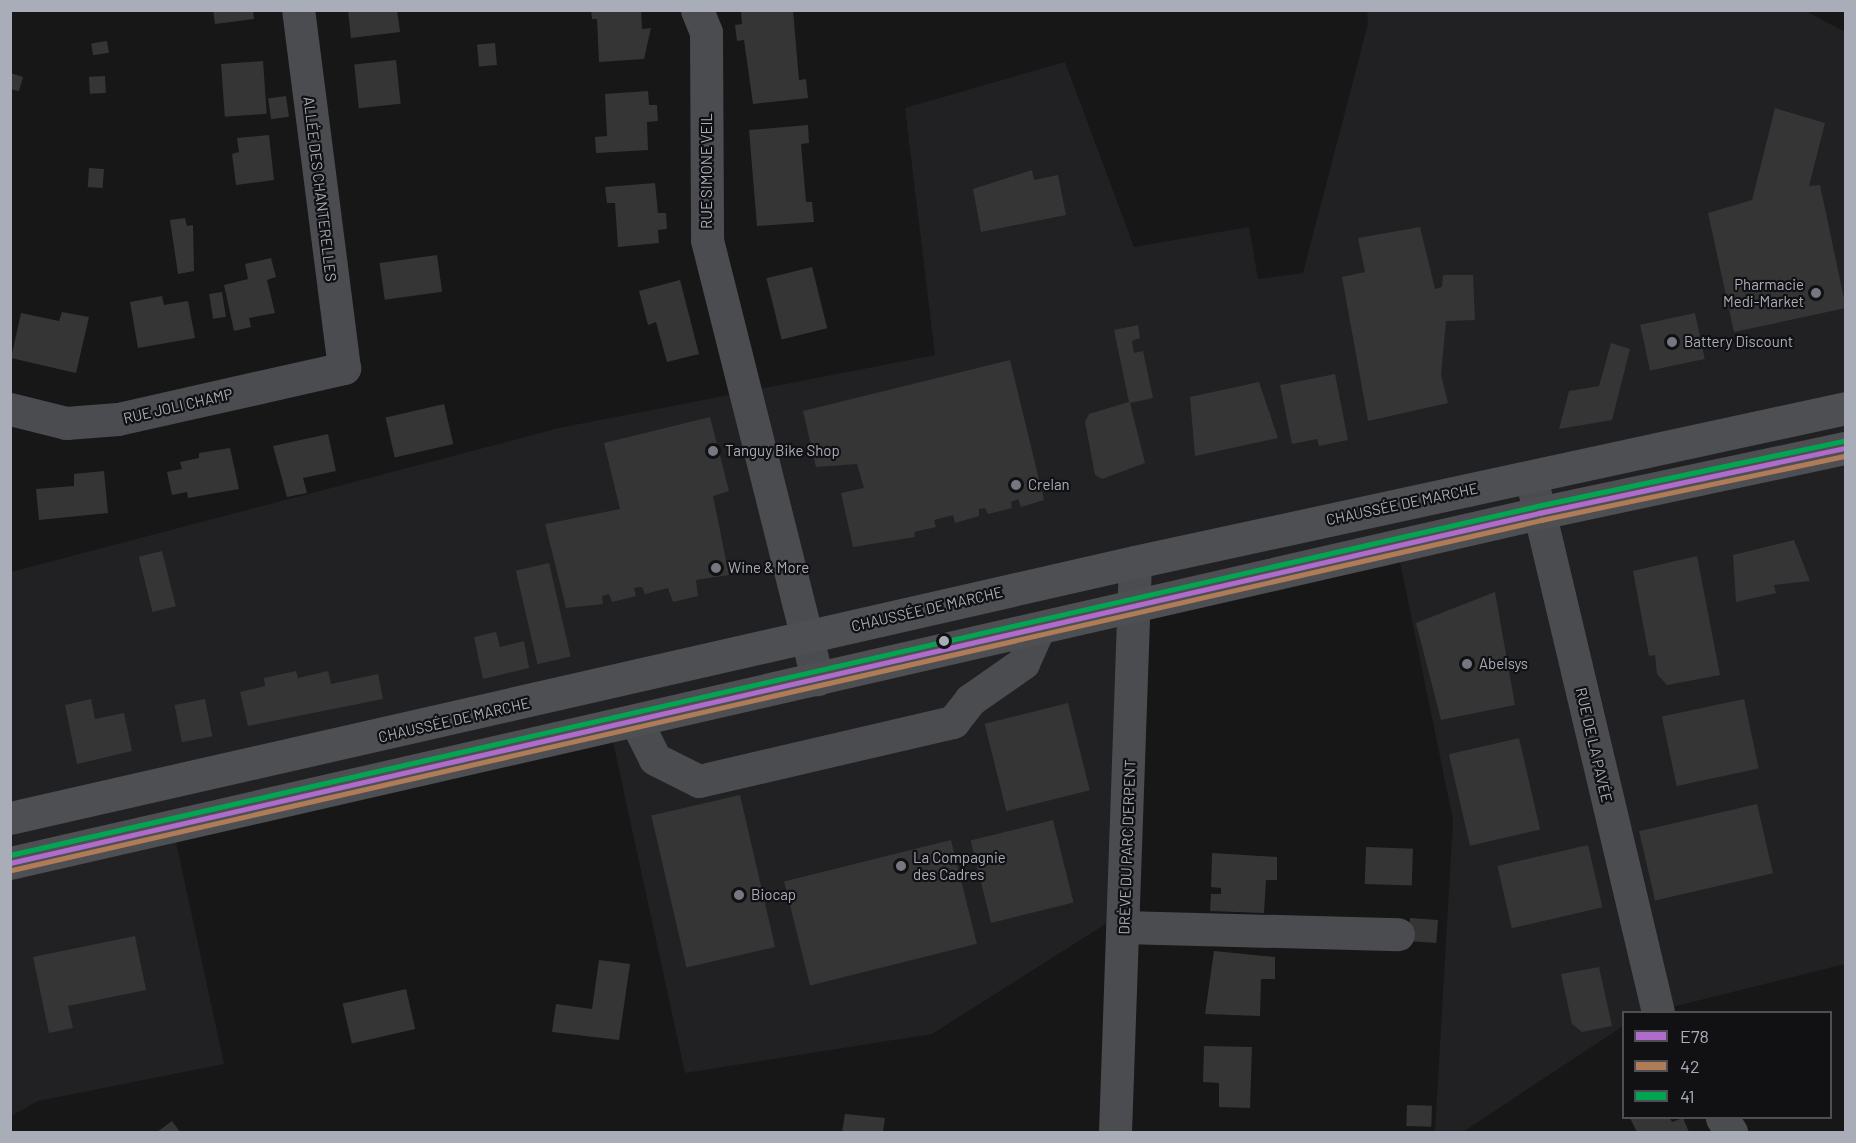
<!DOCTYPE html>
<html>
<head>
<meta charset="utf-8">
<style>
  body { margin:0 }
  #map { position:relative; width:1856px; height:1143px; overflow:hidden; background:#171717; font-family:Barlow,sans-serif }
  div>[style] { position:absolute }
  .built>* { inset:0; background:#212123 }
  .building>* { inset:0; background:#353536; transform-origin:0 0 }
  .minor>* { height:33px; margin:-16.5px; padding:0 16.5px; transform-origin:16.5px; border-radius:16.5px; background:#4b4c50 }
  .major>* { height:33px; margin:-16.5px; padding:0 16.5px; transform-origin:16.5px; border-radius:16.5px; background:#4d4f52 }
  .bus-1>* { height:4.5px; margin:-2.25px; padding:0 2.25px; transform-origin:2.25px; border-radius:2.25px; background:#b06ccc }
  .bus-2>* { height:4.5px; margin:-2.25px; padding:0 2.25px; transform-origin:2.25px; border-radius:2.25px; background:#b07c57 }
  .bus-3>* { height:4.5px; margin:-2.25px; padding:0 2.25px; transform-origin:2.25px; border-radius:2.25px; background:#00a651 }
  .dots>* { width:16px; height:16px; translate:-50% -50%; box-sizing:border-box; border:3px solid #111113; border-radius:50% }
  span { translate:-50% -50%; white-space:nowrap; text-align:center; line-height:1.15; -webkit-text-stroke:4.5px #111113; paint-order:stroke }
  .street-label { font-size:15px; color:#a8adb8 }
  .poi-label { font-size:15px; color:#a8adb8 }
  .right { translate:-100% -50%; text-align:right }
  .left { translate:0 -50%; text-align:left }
  .frame { position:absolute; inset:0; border:12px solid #a8adb8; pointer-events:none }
  .legend { position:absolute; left:1622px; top:1011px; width:210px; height:108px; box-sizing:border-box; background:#111113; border:2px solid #4d4f55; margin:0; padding:8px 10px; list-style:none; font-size:18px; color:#a8adb8 }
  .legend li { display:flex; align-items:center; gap:12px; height:30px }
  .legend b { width:30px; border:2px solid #4d4f55 }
</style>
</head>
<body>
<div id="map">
  <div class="built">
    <div style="clip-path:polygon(1804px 10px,1845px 32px,1845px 964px,1652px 1012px,1624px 1012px,1623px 1026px,1463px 1132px,1435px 1132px,1453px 820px,1399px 557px,1126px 619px,1115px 918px,932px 1034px,685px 1073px,610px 728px,173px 828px,224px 1064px,38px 1101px,11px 1116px,11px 572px,559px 428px,935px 355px,905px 108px,1065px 62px,1134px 247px,1249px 227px,1258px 279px,1303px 273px,1368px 24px,1367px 11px)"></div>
  </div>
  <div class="building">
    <div style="clip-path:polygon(213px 10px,253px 10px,254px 19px,215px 24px)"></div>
    <div style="clip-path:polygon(348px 10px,397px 10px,400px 32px,351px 38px)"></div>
    <div style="clip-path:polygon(591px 10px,641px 10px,642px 29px,651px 28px,644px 59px,599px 62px,597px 19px,592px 19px)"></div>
    <div style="clip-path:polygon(793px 10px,799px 80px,806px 79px,808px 98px,753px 104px,744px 40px,737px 41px,735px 25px,742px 24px,741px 12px)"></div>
    <div style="left:107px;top:41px;width:12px;height:16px;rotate:81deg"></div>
    <div style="left:495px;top:43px;width:22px;height:18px;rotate:85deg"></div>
    <div style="left:396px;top:60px;width:44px;height:42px;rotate:84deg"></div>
    <div style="left:263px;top:61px;width:53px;height:42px;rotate:86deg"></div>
    <div style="clip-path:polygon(10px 73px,23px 77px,19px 91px,10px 89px)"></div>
    <div style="left:105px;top:76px;width:17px;height:16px;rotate:87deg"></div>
    <div style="clip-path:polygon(648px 91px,649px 105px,657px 105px,658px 121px,647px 122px,648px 150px,596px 153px,595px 137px,607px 136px,605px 94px)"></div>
    <div style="left:286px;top:96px;width:21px;height:18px;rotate:82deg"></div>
    <div style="clip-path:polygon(1775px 108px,1825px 123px,1809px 186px,1820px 185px,1846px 308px,1734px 332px,1708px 213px,1752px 200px)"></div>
    <div style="clip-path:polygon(808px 125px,809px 143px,801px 144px,806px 202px,812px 202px,814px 222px,757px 226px,749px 130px)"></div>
    <div style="clip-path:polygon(269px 135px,274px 180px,236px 185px,232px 154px,239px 152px,237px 138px)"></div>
    <div style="left:89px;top:168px;width:15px;height:19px;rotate:4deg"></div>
    <div style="clip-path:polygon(1032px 170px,1034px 180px,1058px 175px,1066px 215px,981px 232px,973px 189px)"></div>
    <div style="clip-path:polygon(655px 183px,658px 213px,666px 213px,667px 229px,658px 230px,659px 243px,618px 247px,615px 203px,607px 203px,605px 187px)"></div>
    <div style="clip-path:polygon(185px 218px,187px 226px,193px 225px,194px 271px,178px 274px,170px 220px)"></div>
    <div style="clip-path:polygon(1420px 227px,1435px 289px,1442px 287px,1443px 275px,1473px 275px,1475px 320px,1446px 321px,1441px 375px,1448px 403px,1368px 421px,1342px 277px,1365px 272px,1358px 238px)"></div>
    <div style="left:437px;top:255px;width:37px;height:58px;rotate:82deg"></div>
    <div style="clip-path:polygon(271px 258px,276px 277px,267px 280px,275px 313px,249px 318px,251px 327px,234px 331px,224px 285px,248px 279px,245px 264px)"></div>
    <div style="left:812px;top:267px;width:63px;height:47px;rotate:76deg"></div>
    <div style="clip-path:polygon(680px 280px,699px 354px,667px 362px,656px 322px,648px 325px,639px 291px)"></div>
    <div style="left:222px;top:292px;width:25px;height:13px;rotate:81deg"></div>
    <div style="clip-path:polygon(162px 296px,164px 305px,188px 301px,195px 338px,138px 348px,130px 302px)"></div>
    <div style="clip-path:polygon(62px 312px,89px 317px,76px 373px,11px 358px,21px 313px,59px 321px)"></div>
    <div style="left:1695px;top:313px;width:47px;height:56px;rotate:78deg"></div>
    <div style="clip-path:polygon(1138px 325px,1140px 338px,1132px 341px,1134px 353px,1143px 351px,1153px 398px,1130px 403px,1145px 463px,1102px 479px,1095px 475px,1085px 422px,1089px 414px,1129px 402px,1114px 330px)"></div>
    <div style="clip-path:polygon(1611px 343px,1630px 349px,1612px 420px,1559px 429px,1569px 391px,1599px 386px)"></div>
    <div style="clip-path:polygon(1010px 360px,1044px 500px,1021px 507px,1018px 499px,1011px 502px,1012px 508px,988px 514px,985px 508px,979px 509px,979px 516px,955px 523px,953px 515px,934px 520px,936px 527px,914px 532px,915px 537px,853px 547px,841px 493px,864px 488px,857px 464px,816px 467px,803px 411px)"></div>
    <div style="clip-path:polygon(1335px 374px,1348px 440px,1319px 446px,1317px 439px,1292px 444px,1280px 385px)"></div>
    <div style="clip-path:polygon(1259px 382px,1278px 438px,1195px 456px,1190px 397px)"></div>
    <div style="left:444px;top:404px;width:41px;height:60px;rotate:77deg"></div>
    <div style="clip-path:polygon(710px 417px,729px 491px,713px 496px,729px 575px,696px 580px,698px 596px,673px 602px,668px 588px,645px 594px,642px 587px,634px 588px,636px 596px,612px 602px,609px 594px,602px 596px,603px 604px,566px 608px,545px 524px,620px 509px,604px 443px)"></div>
    <div style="clip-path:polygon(328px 434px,336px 471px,303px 478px,307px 493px,287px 497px,273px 446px)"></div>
    <div style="clip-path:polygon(230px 448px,239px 489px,188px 498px,187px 492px,172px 495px,167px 472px,182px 469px,180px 462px,199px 458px,199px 453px)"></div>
    <div style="clip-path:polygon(104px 471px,108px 513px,39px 520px,36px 489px,74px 486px,74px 474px)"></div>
    <div style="clip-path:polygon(1794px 540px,1810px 581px,1774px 585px,1776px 593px,1736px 602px,1733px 555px)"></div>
    <div style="left:162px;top:551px;width:57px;height:24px;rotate:76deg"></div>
    <div style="clip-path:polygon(1697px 556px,1720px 675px,1667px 685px,1657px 674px,1655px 655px,1649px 656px,1633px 571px)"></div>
    <div style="left:549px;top:563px;width:96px;height:34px;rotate:77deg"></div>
    <div style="clip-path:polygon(1495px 592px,1515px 705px,1441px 720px,1416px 623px)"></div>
    <div style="clip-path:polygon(496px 632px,500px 647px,524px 641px,529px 668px,483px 679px,474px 637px)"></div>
    <div style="clip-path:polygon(296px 671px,298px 678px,328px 671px,331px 684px,378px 674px,383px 699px,248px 726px,240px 692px,265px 686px,264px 678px)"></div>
    <div style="clip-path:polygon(91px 699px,95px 719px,124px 713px,132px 751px,77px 764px,65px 705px)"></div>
    <div style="left:205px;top:699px;width:38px;height:31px;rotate:79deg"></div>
    <div style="left:1744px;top:699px;width:71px;height:84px;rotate:78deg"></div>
    <div style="left:1068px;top:703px;width:90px;height:86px;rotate:76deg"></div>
    <div style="left:1519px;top:738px;width:94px;height:72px;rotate:77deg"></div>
    <div style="left:740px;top:795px;width:156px;height:91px;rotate:77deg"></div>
    <div style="left:1757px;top:804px;width:71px;height:121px;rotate:77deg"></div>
    <div style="left:1053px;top:820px;width:85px;height:85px;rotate:76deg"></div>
    <div style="left:951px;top:840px;width:107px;height:172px;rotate:76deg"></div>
    <div style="left:1588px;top:845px;width:64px;height:93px;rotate:77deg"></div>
    <div style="left:1366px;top:847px;width:47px;height:37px;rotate:2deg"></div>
    <div style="clip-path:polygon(1212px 853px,1277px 857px,1277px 880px,1266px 880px,1264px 913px,1210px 911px,1211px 894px,1221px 894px,1221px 888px,1211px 887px)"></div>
    <div style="left:1410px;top:918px;width:28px;height:23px;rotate:4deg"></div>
    <div style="clip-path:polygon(135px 936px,146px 990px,68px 1006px,73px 1028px,49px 1033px,33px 957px)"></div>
    <div style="clip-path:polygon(1214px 951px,1275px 957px,1275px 979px,1261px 979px,1260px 1016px,1205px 1014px)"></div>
    <div style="clip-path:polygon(599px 960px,630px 964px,619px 1040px,552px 1032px,556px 1004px,592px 1009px)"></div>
    <div style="clip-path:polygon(1599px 967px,1612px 1026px,1582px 1032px,1572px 1024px,1561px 974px)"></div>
    <div style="left:406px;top:989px;width:41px;height:65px;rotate:77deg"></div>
    <div style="clip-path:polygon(1204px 1046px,1252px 1047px,1250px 1108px,1219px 1107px,1219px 1083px,1203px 1082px)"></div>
    <div style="left:1407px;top:1105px;width:25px;height:21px;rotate:2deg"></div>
    <div style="clip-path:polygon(845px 1114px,885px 1118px,883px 1132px,842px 1132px)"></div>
    <div style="clip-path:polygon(1630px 1118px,1670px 1118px,1672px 1122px,1683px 1118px,1689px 1132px,1637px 1132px)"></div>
    <div style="clip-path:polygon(172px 1121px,180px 1132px,157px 1132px)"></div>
  </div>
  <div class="minor">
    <div style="left:697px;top:10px;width:24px;rotate:68deg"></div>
    <div style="left:706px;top:32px;width:208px;rotate:89.7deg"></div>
    <div style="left:707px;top:240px;width:453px;rotate:75.9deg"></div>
    <div style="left:10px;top:409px;width:58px;rotate:14deg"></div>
    <div style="left:66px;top:423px;width:52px;rotate:-4.4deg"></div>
    <div style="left:118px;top:419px;width:232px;rotate:-12.7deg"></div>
    <div style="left:344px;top:368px;width:361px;rotate:-97.3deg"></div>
    <div style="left:1531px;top:477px;width:550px;rotate:76.65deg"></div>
    <div style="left:636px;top:721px;width:42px;rotate:63.4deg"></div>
    <div style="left:655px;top:759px;width:49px;rotate:26.6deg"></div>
    <div style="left:699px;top:781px;width:261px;rotate:-13.1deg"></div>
    <div style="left:953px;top:722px;width:28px;rotate:-52deg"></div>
    <div style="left:970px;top:700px;width:65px;rotate:-34.9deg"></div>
    <div style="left:1023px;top:663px;width:37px;rotate:-66deg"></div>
    <div style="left:1123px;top:927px;width:275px;rotate:1.5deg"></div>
    <div style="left:1722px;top:1118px;width:17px;rotate:57deg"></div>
    <div style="left:1115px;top:1132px;width:570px;rotate:-87.99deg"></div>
  </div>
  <div class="major">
    <div style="left:10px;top:818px;width:1154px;rotate:-12.82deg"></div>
    <div style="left:1135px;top:562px;width:727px;rotate:-12.22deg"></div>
    <div style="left:10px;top:863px;width:1569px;rotate:-12.89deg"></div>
    <div style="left:1539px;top:513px;width:314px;rotate:-12deg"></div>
  </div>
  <div class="bus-1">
    <div style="left:10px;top:863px;width:1569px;rotate:-12.89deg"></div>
    <div style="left:1539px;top:513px;width:314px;rotate:-12deg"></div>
  </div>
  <div class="bus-2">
    <div style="left:12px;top:870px;width:1569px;rotate:-12.89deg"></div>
    <div style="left:1541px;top:520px;width:312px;rotate:-11.9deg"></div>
  </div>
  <div class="bus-3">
    <div style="left:10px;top:855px;width:1566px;rotate:-12.87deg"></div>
    <div style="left:1537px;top:506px;width:314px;rotate:-12deg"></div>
  </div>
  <div class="dots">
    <div style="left:1816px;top:293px;background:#757880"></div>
    <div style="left:1672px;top:342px;background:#757880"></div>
    <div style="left:713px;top:451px;background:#757880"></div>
    <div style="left:1016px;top:485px;background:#757880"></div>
    <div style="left:716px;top:568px;background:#757880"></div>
    <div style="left:944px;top:641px;background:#a8adb8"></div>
    <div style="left:1467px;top:664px;background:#757880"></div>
    <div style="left:901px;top:866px;background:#757880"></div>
    <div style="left:739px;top:895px;background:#757880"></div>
  </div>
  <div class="street-label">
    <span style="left:707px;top:171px;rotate:-90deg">RUE SIMONE VEIL</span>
    <span style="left:320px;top:189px;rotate:83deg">ALLÉE DES CHANTERELLES</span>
    <span style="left:178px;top:406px;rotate:-13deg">RUE JOLI CHAMP</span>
    <span style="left:1402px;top:504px;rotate:-12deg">CHAUSSÉE DE MARCHE</span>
    <span style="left:927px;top:609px;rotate:-13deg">CHAUSSÉE DE MARCHE</span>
    <span style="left:454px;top:720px;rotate:-13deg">CHAUSSÉE DE MARCHE</span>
    <span style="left:1594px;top:745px;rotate:77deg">RUE DE LA PAVÉE</span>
    <span style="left:1127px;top:847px;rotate:-88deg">DRÈVE DU PARC D'ERPENT</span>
  </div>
  <div class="poi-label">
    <span class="right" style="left:1804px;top:293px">Pharmacie<br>Medi-Market</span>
    <span class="left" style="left:1684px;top:342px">Battery Discount</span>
    <span class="left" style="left:725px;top:451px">Tanguy Bike Shop</span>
    <span class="left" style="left:1028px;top:485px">Crelan</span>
    <span class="left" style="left:728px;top:568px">Wine &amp; More</span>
    <span class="left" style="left:1479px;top:664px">Abelsys</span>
    <span class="left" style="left:913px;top:866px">La Compagnie<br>des Cadres</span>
    <span class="left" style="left:751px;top:895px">Biocap</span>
  </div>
  <div class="frame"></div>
  <ul class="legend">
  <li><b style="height:8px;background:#b06ccc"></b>E78</li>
  <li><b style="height:8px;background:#b07c57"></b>42</li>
  <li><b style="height:8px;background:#00a651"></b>41</li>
  </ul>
</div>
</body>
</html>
